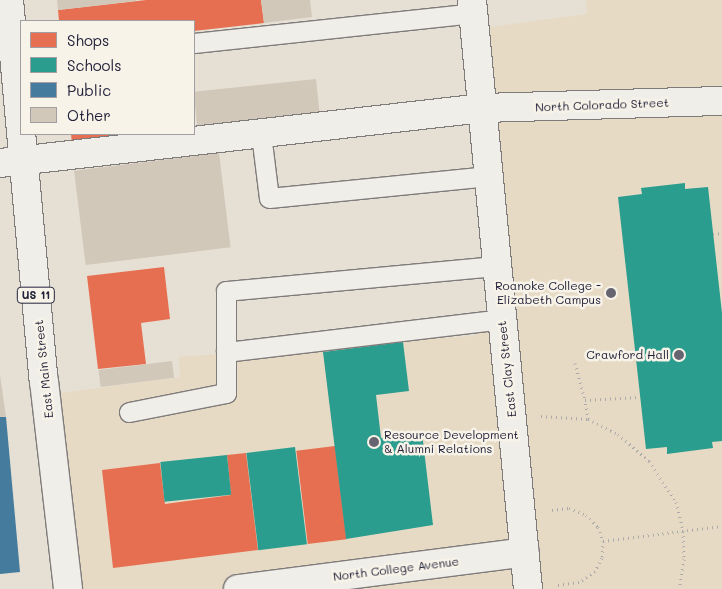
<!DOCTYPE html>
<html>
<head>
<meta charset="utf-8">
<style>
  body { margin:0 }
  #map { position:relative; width:722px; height:589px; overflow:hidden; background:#e6dfd4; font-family:Mali,sans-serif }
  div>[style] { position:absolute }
  .built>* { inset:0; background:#e7dac5 }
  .shops>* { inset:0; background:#e76f51; transform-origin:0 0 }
  .schools>* { inset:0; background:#2a9d8f; transform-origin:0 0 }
  .public>* { inset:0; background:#457b9d }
  .building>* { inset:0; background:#d2c8ba; transform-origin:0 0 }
  .path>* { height:3px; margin-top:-1.5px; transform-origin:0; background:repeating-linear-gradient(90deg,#aba9aa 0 1px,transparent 0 5px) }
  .roads { filter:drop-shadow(1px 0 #7f7b7b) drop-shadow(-1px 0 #7f7b7b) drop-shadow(0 1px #7f7b7b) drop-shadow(0 -1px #7f7b7b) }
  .service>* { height:19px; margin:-9.5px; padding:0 9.5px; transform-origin:9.5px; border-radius:9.5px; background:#f0eee9 }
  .minor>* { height:28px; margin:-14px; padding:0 14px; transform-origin:14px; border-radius:14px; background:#f0eee9 }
  .primary>* { height:28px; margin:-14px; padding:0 14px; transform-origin:14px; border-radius:14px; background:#f0eee9 }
  .dots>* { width:14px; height:14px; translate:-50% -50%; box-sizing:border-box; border:2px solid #f7f3e8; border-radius:50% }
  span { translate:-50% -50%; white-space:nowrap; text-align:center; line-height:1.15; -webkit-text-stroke:5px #f7f3e8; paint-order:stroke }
  .shield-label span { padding:1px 4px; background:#f7f3e8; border:1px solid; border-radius:4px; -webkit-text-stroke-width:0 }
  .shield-label { font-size:11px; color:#22223b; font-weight:700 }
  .street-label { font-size:12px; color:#22223b }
  .poi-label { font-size:12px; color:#22223b }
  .right { translate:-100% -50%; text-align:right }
  .left { translate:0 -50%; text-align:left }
  .legend { position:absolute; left:20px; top:20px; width:175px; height:115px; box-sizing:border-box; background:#f7f3e8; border:1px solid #a29fa3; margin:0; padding:6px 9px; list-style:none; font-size:15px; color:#22223b }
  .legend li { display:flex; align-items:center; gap:10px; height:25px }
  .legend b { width:25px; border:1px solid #a29fa3 }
</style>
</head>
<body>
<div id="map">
  <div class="built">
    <div style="clip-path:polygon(586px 0,722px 0,722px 589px,68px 589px,46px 395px,180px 377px,179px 357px,472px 336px,502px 325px,475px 29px,587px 14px)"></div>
  </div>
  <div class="shops">
    <div style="clip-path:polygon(146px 0,261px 0,264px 23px,194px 31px,194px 21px,59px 21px,58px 10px)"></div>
    <div style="clip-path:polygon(71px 134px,141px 134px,72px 144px)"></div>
    <div style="clip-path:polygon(164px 267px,170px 319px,141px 323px,146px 364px,98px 369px,87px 276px)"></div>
    <div style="left:335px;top:446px;width:94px;height:39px;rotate:83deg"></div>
    <div style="clip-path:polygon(246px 453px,258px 550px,113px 568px,102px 470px,160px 463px,165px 504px,231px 495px,227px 455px)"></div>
  </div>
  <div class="schools">
    <div style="clip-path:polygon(685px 183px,685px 189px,708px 187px,722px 313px,722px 441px,712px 442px,713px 448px,667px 454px,667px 447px,646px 449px,618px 197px,642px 194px,641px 188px)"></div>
    <div style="clip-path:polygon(403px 342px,409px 391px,376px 395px,381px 438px,422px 433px,433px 525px,346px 539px,323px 352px)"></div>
    <div style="left:295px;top:447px;width:98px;height:49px;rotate:83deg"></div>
    <div style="left:227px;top:455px;width:40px;height:67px;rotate:84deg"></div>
  </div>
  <div class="public">
    <div style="clip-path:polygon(0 417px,6px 417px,20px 572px,0 574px)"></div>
  </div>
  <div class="building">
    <div style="clip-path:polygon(57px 0,136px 0,136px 1px,58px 10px)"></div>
    <div style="clip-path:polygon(261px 0,310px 0,312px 17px,264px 23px)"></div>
    <div style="left:316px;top:79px;width:36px;height:123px;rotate:84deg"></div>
    <div style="left:219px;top:153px;width:95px;height:146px;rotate:83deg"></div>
    <div style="left:172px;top:361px;width:17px;height:74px;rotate:83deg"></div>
    <div style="clip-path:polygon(0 375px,6px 417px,0 417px)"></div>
  </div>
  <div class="path">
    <div style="left:713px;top:234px;width:9px;rotate:-6deg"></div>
    <div style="left:575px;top:363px;width:38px;rotate:75deg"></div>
    <div style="left:541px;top:416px;width:47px;rotate:3.7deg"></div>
    <div style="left:588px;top:419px;width:34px;rotate:27deg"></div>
    <div style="left:618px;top:434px;width:41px;rotate:41.1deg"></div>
    <div style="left:649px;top:461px;width:49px;rotate:56.6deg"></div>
    <div style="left:676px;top:502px;width:30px;rotate:76deg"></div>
    <div style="left:683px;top:531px;width:28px;rotate:88deg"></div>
    <div style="left:684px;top:559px;width:30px;rotate:99deg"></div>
    <div style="left:588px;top:419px;width:19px;rotate:-99deg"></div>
    <div style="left:585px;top:400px;width:55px;rotate:-3.1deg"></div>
    <div style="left:552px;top:510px;width:17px;rotate:-7deg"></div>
    <div style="left:569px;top:508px;width:18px;rotate:22deg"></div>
    <div style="left:586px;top:515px;width:17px;rotate:45deg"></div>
    <div style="left:598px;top:527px;width:15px;rotate:70deg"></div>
    <div style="left:603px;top:541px;width:17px;rotate:93deg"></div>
    <div style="left:602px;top:558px;width:15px;rotate:118deg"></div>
    <div style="left:595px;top:571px;width:19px;rotate:145deg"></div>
    <div style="left:579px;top:582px;width:22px;rotate:172deg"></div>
    <div style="left:603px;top:541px;width:120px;rotate:-7.2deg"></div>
  </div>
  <div class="roads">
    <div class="service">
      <div style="left:194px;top:43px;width:281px;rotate:-6.1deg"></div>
      <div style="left:261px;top:134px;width:64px;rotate:82.9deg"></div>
      <div style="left:269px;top:198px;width:221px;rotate:-5.7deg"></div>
      <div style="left:226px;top:352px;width:278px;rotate:-6.8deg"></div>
      <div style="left:129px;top:412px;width:99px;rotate:-11.1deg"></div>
      <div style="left:226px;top:393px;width:102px;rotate:-90deg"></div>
      <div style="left:226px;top:291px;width:272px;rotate:-5.3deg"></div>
    </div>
    <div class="minor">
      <div style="left:472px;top:0;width:592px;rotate:84.57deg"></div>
      <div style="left:0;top:163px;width:486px;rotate:-6.5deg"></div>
      <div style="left:483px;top:108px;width:239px;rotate:-1.7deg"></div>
      <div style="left:238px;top:589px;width:289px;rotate:-7.3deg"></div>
    </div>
    <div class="primary">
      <div style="left:9px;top:0;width:383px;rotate:84.8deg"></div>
      <div style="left:44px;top:381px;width:209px;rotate:83.4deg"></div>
    </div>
  </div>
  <div class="dots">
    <div style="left:611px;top:293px;background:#676471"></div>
    <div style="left:679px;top:355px;background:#676471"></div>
    <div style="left:374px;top:442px;background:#676471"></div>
  </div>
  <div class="shield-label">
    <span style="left:36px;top:295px">US 11</span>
  </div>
  <div class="street-label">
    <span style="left:602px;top:105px;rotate:-2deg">North Colorado Street</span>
    <span style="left:44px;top:369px;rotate:-96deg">East Main Street</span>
    <span style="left:507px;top:369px;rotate:-96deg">East Clay Street</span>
    <span style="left:396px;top:569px;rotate:-7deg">North College Avenue</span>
  </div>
  <div class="poi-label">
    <span class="right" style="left:601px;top:293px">Roanoke College -<br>Elizabeth Campus</span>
    <span class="right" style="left:669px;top:355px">Crawford Hall</span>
    <span class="left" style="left:384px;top:442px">Resource Development<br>&amp; Alumni Relations</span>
  </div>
  <ul class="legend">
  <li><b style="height:14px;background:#e76f51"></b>Shops</li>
  <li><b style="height:14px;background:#2a9d8f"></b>Schools</li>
  <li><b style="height:14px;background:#457b9d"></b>Public</li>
  <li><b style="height:14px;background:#d2c8ba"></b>Other</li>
  </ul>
</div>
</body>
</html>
